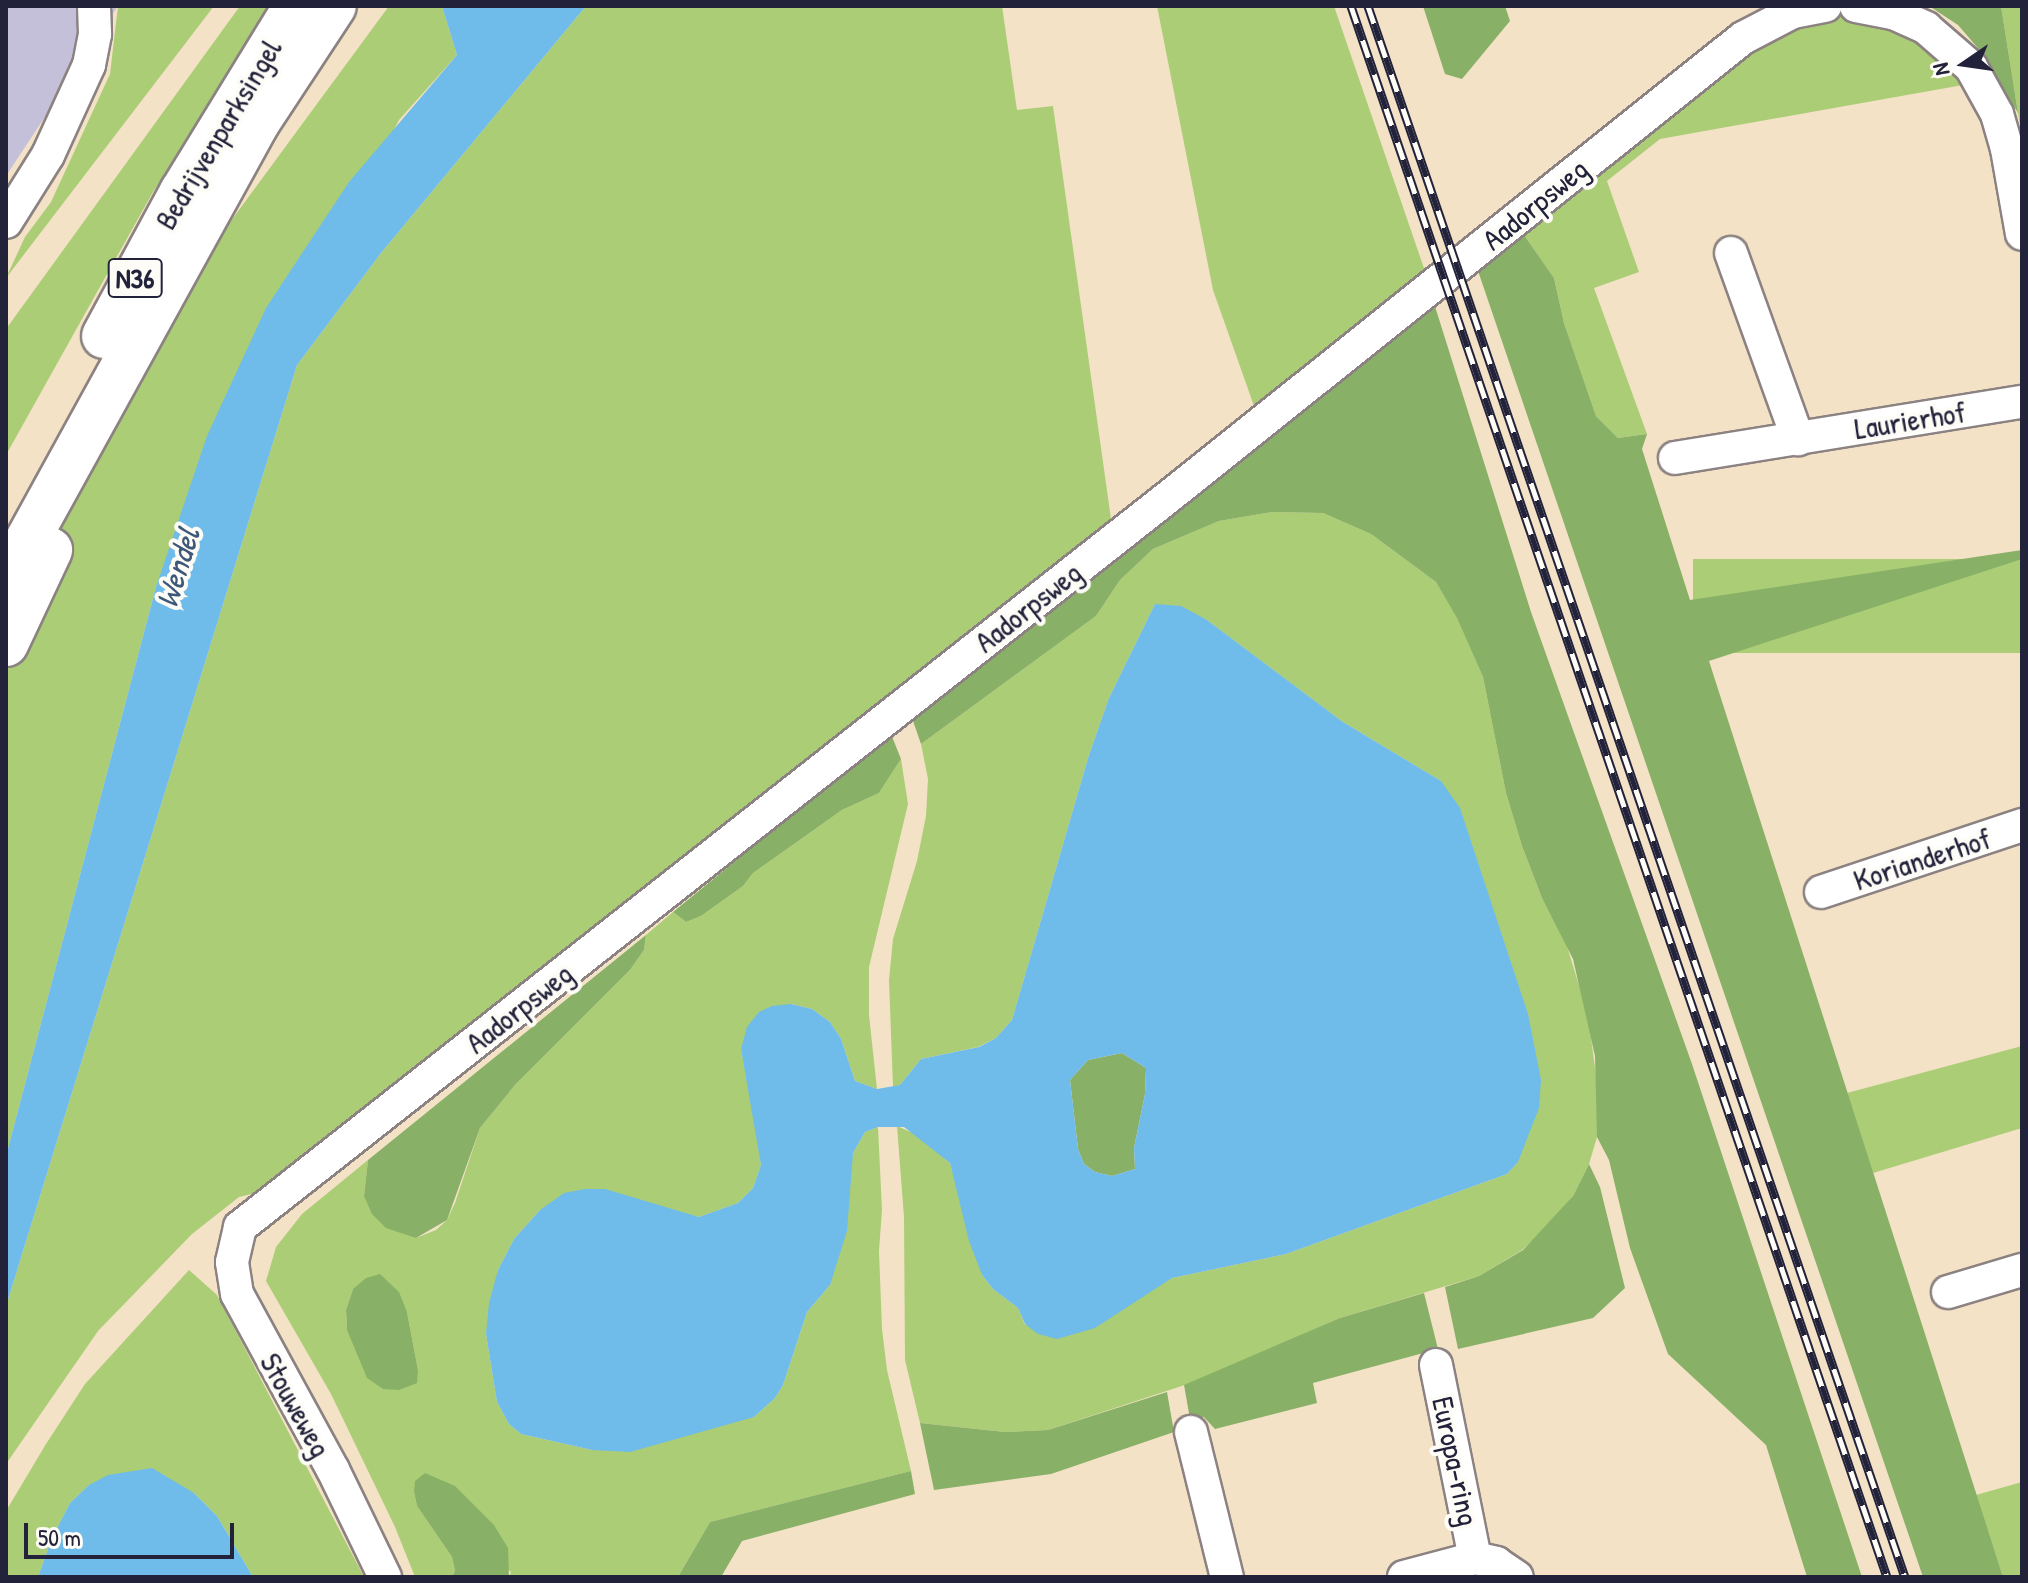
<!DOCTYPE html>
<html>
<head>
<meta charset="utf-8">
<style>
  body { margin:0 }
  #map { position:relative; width:2028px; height:1583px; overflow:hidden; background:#f4e2c7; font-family:"Patrick Hand",sans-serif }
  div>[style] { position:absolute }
  .industrial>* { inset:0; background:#c5c0da }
  .green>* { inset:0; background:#abcd76; transform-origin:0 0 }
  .forest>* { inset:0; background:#88b067 }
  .water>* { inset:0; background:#6fbbe9 }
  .roads { filter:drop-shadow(2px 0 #8b8281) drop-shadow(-2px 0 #8b8281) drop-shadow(0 2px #8b8281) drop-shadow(0 -2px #8b8281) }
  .minor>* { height:32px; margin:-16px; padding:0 16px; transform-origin:16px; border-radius:16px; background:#fff }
  .trunk>* { height:44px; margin:-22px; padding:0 22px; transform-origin:22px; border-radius:22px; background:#fff }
  .rail>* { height:9px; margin-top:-4.5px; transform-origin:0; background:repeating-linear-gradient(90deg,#fdfcf7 0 18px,#22223b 0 36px); box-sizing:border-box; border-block:2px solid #22223b }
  span { translate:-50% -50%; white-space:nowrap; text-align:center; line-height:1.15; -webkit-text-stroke:8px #fdfcf7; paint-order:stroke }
  .shield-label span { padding:2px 6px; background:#fdfcf7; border:2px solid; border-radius:6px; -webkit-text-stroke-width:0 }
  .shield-label { font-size:28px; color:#22223b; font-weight:700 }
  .street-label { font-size:30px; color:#22223b }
  .water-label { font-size:32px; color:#3d5878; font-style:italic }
  .frame { position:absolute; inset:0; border:8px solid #22223b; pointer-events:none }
  .north { position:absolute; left:1924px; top:24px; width:80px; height:80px; -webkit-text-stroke:6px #fdfcf7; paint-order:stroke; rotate:257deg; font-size:22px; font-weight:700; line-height:32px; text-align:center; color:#22223b }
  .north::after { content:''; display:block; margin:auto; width:28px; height:36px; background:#22223b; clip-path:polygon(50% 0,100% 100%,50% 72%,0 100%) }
  .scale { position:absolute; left:24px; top:1523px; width:210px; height:36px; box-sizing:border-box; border:4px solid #22223b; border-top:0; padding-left:10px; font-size:24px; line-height:28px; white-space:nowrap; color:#22223b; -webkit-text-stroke:6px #fdfcf7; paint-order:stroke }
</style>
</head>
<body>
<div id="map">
  <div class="industrial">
    <div style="clip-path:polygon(6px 6px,118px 6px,6px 176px)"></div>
  </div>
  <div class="green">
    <div style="clip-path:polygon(118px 6px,214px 6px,6px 278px,25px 237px,51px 202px,110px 74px)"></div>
    <div style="clip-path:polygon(240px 6px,278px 6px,153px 192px,6px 455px,6px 329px)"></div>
    <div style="clip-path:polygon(389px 6px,442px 6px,457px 55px,399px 120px,156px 587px,6px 1156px,6px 645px,68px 505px,175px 297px)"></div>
    <div style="clip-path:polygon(586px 6px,1002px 6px,1017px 110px,1053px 106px,1111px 519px,260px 1192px,239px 1197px,192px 1234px,98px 1331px,6px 1464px,6px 1306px,297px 365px,381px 253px)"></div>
    <div style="clip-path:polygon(1157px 6px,1334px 6px,1427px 277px,1254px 406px,1213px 290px)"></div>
    <div style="clip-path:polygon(2001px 6px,2022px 6px,2022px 137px,2018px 113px)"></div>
    <div style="clip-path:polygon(1847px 12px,1914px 37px,1959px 77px,1963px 85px,1660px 139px,1607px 181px,1639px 272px,1594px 288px,1647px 434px,1618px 438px,1596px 416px,1564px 323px,1554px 278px,1522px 232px,1744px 43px,1811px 15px)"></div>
    <div style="clip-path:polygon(1272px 512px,1323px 513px,1371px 534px,1436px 582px,1457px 617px,1483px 677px,1506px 793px,1522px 846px,1542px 898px,1566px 943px,1588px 1015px,1599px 1098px,1597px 1137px,1589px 1164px,1573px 1196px,1550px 1224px,1522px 1250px,1479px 1276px,1340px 1318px,1200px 1380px,1048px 1430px,1005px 1432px,920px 1423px,905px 1360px,904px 1217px,897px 1126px,915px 1134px,950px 1163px,982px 1275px,993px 1289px,1018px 1308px,1025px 1325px,1136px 1299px,1172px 1278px,1286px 1254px,1507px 1174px,1518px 1162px,1441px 781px,1343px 722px,1207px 620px,1155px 604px,1109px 698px,1089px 755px,1012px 1020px,996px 1038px,978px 1047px,921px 1059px,900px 1085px,893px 1087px,889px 980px,893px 939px,917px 861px,926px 816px,928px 779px,921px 744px,1096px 616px,1120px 580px,1153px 549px,1219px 521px)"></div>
    <div style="left:2022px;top:559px;width:94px;height:329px;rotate:90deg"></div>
    <div style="clip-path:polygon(evenodd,901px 759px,908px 804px,869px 967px,869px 1015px,877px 1089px,855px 1081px,841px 1039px,830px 1022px,812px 1009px,791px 1004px,741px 1049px,759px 1144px,761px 1165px,753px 1188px,738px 1203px,699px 1217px,672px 1210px,540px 1210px,514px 1239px,498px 1270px,486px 1334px,497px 1402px,509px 1424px,521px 1434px,592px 1450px,754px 1417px,775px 1398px,783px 1385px,807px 1312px,830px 1285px,853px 1153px,865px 1132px,878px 1127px,882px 1210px,879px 1251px,882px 1329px,887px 1370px,911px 1471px,710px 1522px,678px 1577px,509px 1577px,511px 1572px,414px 1492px,417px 1506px,452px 1557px,455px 1571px,452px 1577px,415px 1577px,395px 1527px,331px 1394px,266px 1281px,276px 1247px,302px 1214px,368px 1160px,364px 1196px,416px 1238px,436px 1230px,447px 1220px,455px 1203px,480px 1128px,515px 1085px,630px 970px,644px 950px,646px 935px,673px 912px,686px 922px,701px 916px,743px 886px,753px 873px,842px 810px,879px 793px,901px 759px,353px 1289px,407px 1312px,418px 1370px,347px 1330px,346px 1310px,353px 1289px)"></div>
    <div style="clip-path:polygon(2022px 1046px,2022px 1128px,1873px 1173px,1847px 1093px)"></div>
    <div style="clip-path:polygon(189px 1270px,217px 1295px,364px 1577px,253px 1577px,217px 1516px,194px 1493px,89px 1485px,70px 1503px,52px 1538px,38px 1577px,6px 1577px,6px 1511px,46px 1444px,85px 1384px)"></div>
    <div style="clip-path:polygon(2022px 1482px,2022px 1577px,2003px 1577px,1976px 1495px)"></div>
  </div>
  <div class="forest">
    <div style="clip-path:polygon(1423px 6px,1505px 6px,1510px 21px,1462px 79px,1445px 74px)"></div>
    <div style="clip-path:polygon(1929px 6px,2001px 6px,2018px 113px,1983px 54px,1958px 25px)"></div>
    <div style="clip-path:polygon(1522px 232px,1554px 278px,1564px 323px,1596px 416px,1618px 438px,1647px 434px,1642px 449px,1690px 600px,2022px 550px,2022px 559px,1709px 661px,2003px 1577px,1923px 1577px,1476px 265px)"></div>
    <div style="clip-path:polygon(1433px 300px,1531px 612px,1692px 1064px,1862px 1577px,1807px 1577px,1766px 1445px,1668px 1354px,1630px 1248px,1609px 1160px,1597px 1137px,1595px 1056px,1573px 959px,1542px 898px,1522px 846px,1506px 793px,1483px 677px,1457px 618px,1436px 582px,1371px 534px,1323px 513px,1272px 512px,1219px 521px,1153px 549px,1120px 580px,1096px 616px,921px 744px,912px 718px,1371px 357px)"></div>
    <div style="clip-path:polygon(891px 734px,901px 759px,879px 793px,842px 810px,753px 873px,743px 886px,701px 916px,686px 922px,673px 912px)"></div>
    <div style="clip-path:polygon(646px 935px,644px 950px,630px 970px,515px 1085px,480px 1128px,447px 1220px,416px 1238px,386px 1228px,372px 1214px,364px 1196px,368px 1160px)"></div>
    <div style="clip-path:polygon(1122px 1053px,1146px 1068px,1145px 1094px,1134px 1148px,1135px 1169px,1112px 1176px,1095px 1172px,1084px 1164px,1078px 1149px,1070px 1080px,1088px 1060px)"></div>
    <div style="clip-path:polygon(1589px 1164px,1600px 1187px,1625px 1288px,1593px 1318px,1458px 1349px,1445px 1287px,1479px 1276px,1523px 1250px,1573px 1196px)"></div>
    <div style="clip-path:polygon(380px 1274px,399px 1292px,407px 1312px,418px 1370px,417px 1383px,399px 1390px,383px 1389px,367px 1378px,347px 1330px,346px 1310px,353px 1289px,366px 1278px)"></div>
    <div style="clip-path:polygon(1424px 1293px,1438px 1349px,1313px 1383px,1317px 1403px,1215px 1429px,1204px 1417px,1190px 1419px,1184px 1385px,1340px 1318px)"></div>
    <div style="clip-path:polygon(1167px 1392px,1174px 1432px,1051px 1474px,934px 1490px,920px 1423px,1005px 1432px,1048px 1430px)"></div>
    <div style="clip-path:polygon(911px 1471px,915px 1494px,742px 1541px,721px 1577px,678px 1577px,710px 1522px)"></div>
    <div style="clip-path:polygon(425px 1473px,455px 1486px,494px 1525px,508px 1548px,509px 1577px,452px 1577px,455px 1571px,452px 1557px,417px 1506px,414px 1492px,415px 1481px)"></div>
  </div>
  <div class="water">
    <div style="clip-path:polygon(442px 6px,586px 6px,381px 253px,297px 365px,6px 1306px,6px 1156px,156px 587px,207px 436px,266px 308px,349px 182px,457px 55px)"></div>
    <div style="clip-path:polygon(evenodd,1155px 604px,1181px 606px,1207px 620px,1343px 722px,1441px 781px,1460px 808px,1528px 1014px,1541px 1080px,1539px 1108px,1518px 1162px,1507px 1174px,1286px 1254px,1172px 1278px,1095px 1328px,1057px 1339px,1038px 1334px,1025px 1324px,1018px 1308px,993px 1289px,982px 1275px,969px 1241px,950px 1163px,904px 1127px,878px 1127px,865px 1132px,853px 1153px,847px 1231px,830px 1285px,807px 1312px,783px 1385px,775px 1398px,754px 1417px,630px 1452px,592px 1450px,521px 1434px,509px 1424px,497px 1402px,486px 1334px,489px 1303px,498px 1270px,514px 1239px,540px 1210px,564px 1193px,585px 1189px,605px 1189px,699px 1217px,738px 1203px,753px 1188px,761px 1165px,741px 1049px,747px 1027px,759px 1012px,772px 1006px,791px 1004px,812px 1009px,830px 1022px,841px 1039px,855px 1081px,877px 1089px,900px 1085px,921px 1059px,979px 1047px,996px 1038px,1012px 1020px,1089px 755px,1109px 698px,1155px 604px,1122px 1053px,1146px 1068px,1145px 1094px,1134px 1148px,1135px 1169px,1112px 1176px,1095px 1172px,1084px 1164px,1078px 1149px,1070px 1080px,1088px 1060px,1122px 1053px)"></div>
    <div style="clip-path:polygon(152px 1468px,194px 1493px,217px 1516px,253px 1577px,38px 1577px,52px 1538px,70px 1503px,89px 1485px,108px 1475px)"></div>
  </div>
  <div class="roads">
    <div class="minor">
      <div style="left:1856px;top:6px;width:38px;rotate:11deg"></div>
      <div style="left:1893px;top:13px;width:36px;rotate:24deg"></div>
      <div style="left:1926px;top:28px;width:60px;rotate:40.9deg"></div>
      <div style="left:1971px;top:67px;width:54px;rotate:61deg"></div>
      <div style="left:1997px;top:114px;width:36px;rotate:74deg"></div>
      <div style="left:2007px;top:149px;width:86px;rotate:80deg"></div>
      <div style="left:6px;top:222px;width:79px;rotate:-57.9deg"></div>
      <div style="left:48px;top:155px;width:99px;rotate:-65.5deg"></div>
      <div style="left:89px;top:65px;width:32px;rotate:-79deg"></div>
      <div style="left:95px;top:34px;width:28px;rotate:-92deg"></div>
      <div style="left:1731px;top:253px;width:198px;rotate:70.2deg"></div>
      <div style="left:1675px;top:458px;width:351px;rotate:-9.2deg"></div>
      <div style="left:1821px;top:892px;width:212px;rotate:-18.4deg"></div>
      <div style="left:1948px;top:1292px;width:77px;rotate:-16.6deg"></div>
      <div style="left:1436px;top:1365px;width:197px;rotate:78.6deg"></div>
      <div style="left:1191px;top:1432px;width:149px;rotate:76.1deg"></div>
      <div style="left:385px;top:1577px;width:119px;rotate:-115.9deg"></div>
      <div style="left:333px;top:1470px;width:200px;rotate:-118.6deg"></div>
      <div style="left:237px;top:1294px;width:32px;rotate:-99deg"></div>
      <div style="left:232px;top:1262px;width:36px;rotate:-77deg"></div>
      <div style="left:240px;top:1227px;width:1167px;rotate:-38.18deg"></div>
      <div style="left:1157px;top:506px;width:750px;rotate:-38.61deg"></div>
      <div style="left:1743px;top:38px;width:56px;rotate:-27.5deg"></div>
      <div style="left:1793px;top:12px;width:33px;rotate:-11deg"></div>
      <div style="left:1404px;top:1577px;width:73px;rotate:-15deg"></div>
      <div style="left:1475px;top:1558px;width:22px;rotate:13deg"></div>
      <div style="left:1496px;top:1563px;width:25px;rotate:34deg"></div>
    </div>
    <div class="trunk">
      <div style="left:104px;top:336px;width:164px;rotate:-61.6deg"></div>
      <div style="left:182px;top:192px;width:218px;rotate:-58.5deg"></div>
      <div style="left:6px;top:579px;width:521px;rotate:-61.17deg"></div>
      <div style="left:257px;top:123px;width:140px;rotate:-56.7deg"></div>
      <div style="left:6px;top:644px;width:104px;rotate:-64.9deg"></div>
    </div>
  </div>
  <div class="rail">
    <div style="left:1351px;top:6px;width:1660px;rotate:71.16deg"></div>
    <div style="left:1368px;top:6px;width:1660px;rotate:71.13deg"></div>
  </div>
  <div class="shield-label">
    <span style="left:135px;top:278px">N36</span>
  </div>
  <div class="street-label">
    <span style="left:218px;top:134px;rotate:-59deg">Bedrijvenparksingel</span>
    <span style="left:1535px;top:204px;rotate:-39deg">Aadorpsweg</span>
    <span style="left:1910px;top:420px;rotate:-9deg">Laurierhof</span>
    <span style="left:1028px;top:607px;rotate:-38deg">Aadorpsweg</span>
    <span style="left:1922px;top:859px;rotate:-18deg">Korianderhof</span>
    <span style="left:519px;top:1008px;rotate:-38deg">Aadorpsweg</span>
    <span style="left:296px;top:1405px;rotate:61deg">Stouweweg</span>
    <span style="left:1456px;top:1461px;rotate:78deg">Europa-ring</span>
  </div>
  <div class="water-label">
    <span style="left:178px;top:568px;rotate:-73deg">Wendel</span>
  </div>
  <div class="frame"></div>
  <div class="north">N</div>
  <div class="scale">50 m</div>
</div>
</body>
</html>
